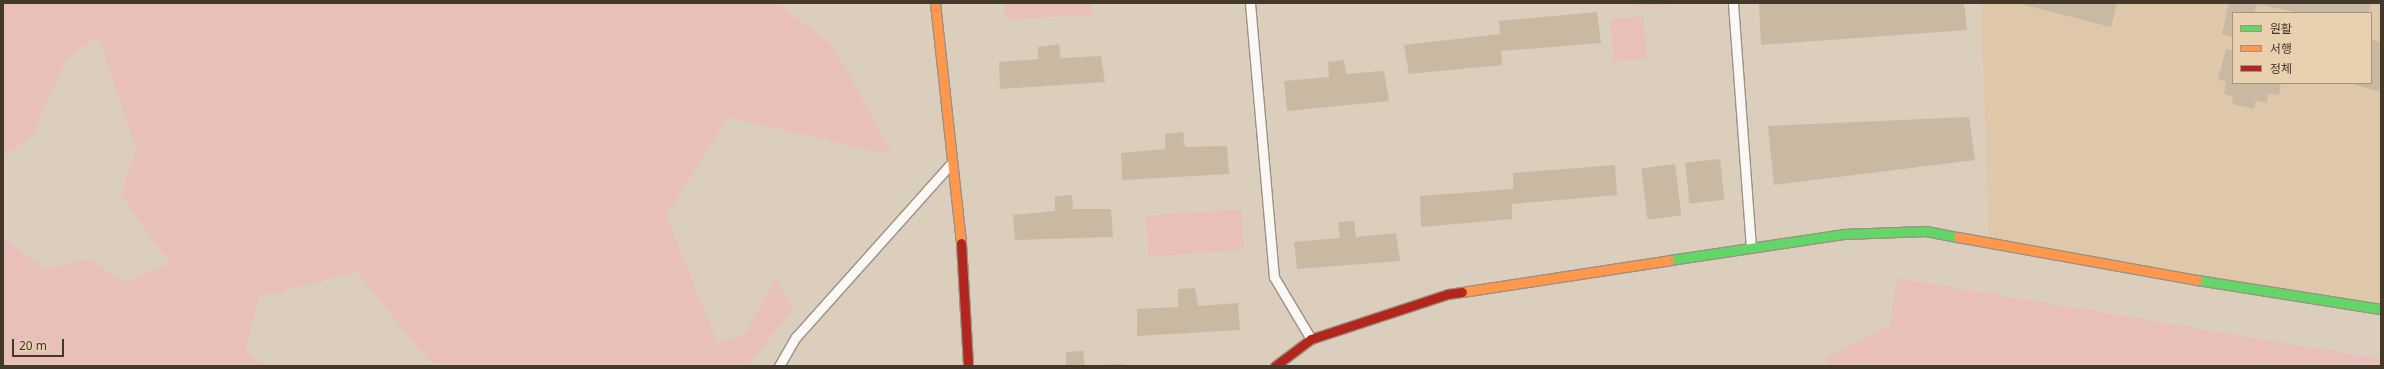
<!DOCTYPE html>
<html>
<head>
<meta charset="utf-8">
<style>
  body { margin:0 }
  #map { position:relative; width:2384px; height:369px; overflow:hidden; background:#dccebc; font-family:"Noto Sans","Noto Sans KR",sans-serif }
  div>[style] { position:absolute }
  .built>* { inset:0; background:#dfc8aa }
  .green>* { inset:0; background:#e9bfb9; transform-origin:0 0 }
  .building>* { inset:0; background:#c9b8a2; transform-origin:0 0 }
  .roads { filter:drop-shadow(1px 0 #9c9183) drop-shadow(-1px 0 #9c9183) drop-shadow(0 1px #9c9183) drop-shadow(0 -1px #9c9183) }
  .lane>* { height:9px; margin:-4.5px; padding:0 4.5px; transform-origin:4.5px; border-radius:4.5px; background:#faf8f5 }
  .fast>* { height:9px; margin:-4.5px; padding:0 4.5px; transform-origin:4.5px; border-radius:4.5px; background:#63d668 }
  .slow>* { height:9px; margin:-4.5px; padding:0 4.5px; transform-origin:4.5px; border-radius:4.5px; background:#ff974d }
  .jam>* { height:9px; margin:-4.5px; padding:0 4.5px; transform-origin:4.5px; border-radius:4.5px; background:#b3261e }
  span { translate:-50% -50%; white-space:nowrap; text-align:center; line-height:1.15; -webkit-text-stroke:4px #e9d0af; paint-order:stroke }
  .frame { position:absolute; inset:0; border:4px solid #42392b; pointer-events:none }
  .legend { position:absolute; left:2232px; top:12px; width:140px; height:72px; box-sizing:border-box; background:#e9d0af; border:1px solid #a6947a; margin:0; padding:5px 7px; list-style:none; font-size:12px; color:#42392b }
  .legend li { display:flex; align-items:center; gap:8px; height:20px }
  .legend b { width:20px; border:1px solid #a6947a }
  .scale { position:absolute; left:12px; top:339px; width:52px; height:18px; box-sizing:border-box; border:2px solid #42392b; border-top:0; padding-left:5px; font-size:12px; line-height:14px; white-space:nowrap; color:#42392b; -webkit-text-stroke:3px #e9d0af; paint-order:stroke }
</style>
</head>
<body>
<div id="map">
  <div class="built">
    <div style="clip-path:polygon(evenodd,1981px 3px,2381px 3px,2381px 309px,1989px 242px,1981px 3px,2233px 13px,2371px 13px,2371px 83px,2233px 83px,2233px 13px)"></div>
  </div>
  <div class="green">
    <div style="clip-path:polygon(3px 3px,778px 3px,832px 45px,893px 155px,728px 117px,666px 216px,718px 344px,746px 333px,775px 278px,793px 309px,747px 366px,449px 366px,429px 361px,357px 272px,259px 297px,245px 351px,266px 366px,3px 366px,3px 238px,44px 269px,86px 259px,125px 282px,170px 263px,121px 195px,136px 148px,98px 36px,66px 61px,31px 137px,3px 156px)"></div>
    <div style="clip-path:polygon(1003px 3px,1091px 3px,1092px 15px,1005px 19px)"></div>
    <div style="clip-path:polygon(1632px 3px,1697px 3px,1632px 6px)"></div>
    <div style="left:1643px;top:16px;width:43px;height:33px;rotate:85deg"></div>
    <div style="left:1241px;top:209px;width:41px;height:95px;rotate:86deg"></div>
    <div style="clip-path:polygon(1897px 278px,2381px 359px,2381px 366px,1826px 366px,1827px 356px,1890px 326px)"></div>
  </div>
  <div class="building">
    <div style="clip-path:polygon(1759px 3px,1964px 3px,1967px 30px,1761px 45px)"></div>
    <div style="clip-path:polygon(2017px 3px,2117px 3px,2111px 27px)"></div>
    <div style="clip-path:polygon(2229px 3px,2371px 3px,2369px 13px,2300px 13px,2257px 4px,2254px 13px,2233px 13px,2233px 37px,2222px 34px)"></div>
    <div style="clip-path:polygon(1597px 12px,1601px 43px,1501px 51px,1502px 65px,1409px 74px,1404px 45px,1500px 34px,1499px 21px)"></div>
    <div style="clip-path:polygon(2371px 39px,2381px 42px,2381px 92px,2348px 83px,2371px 83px)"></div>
    <div style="clip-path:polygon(1059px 44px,1061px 58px,1101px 56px,1105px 82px,1000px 89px,999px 62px,1038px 59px,1038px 47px)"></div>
    <div style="clip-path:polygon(2226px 49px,2233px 50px,2233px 83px,2281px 83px,2279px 95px,2268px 94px,2267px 103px,2256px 101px,2254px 109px,2232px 104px,2233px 97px,2224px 94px,2226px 82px,2218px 79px)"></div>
    <div style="clip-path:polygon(1344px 60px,1346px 74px,1384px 71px,1389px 101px,1287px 111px,1284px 81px,1329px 77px,1328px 62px)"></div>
    <div style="clip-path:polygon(1969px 117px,1975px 160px,1774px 185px,1768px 126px)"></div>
    <div style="clip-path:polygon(1183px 132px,1185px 147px,1227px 146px,1229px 174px,1122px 180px,1121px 153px,1165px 149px,1165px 134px)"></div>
    <div style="left:1720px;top:159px;width:41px;height:35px;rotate:84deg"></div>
    <div style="left:1675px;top:164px;width:52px;height:34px;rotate:83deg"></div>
    <div style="clip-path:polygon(1615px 165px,1617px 195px,1512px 204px,1512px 219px,1421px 227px,1420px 196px,1513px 189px,1513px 173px)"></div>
    <div style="clip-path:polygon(1072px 195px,1073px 209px,1111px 209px,1113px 237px,1015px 240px,1013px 215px,1055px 211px,1055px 196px)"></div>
    <div style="clip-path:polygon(1354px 221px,1356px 237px,1396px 233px,1400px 261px,1297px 269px,1294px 242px,1340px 238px,1338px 222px)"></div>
    <div style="clip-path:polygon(1195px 288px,1198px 306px,1238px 303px,1240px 330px,1137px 336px,1137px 309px,1178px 307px,1178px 289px)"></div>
    <div style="clip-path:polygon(1083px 351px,1085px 366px,1066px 366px,1066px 352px)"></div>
    <div style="clip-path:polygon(1122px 364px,1123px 366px,1102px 366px,1102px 365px)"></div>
  </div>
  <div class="roads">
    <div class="lane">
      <div style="left:1250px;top:3px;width:275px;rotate:85deg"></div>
      <div style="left:1274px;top:277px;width:72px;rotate:59.2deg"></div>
      <div style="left:1733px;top:3px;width:245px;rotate:85.8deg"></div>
      <div style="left:779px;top:366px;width:34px;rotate:-60deg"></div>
      <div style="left:796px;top:337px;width:231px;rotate:-48.2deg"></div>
    </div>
    <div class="fast">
      <div style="left:1670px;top:260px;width:175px;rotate:-8.5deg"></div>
      <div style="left:1843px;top:234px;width:83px;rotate:-2.1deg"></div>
      <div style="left:1926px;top:231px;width:33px;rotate:11deg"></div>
      <div style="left:2197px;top:280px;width:186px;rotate:9deg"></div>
    </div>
    <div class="slow">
      <div style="left:935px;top:3px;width:241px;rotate:83.8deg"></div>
      <div style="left:1958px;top:237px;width:243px;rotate:10.2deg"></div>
      <div style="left:1462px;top:292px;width:210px;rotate:-8.7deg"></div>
    </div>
    <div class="jam">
      <div style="left:961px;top:243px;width:123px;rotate:86.7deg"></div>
      <div style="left:1275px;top:366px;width:45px;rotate:-36.9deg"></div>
      <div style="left:1311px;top:339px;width:144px;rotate:-18.2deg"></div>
      <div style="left:1448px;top:294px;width:14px;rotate:-8deg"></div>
    </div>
  </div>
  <div class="frame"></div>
  <ul class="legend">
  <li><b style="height:5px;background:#63d668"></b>원활</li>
  <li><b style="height:5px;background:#ff974d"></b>서행</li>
  <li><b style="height:5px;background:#b3261e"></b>정체</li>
  </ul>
  <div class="scale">20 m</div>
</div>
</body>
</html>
